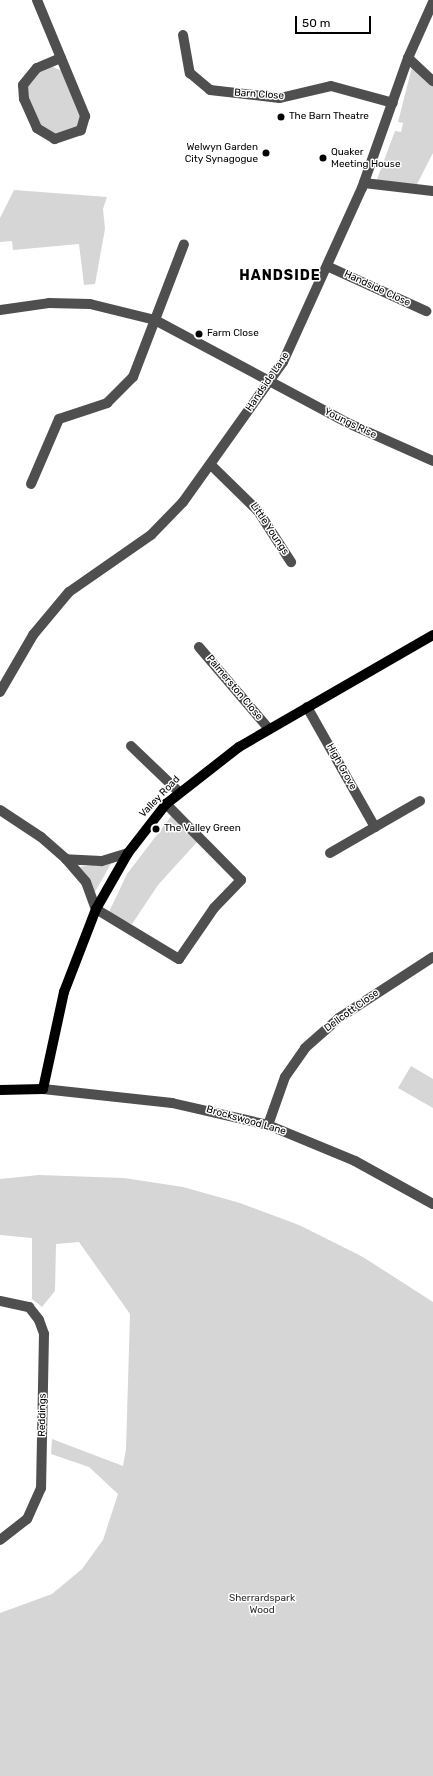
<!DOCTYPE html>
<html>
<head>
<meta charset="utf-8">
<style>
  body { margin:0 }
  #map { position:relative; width:433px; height:1776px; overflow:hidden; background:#fff; font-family:Rubik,sans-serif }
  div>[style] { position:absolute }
  .green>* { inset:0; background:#d6d6d6 }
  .minor>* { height:10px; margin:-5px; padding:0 5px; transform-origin:5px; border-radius:5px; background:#4f4f4f }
  .major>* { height:10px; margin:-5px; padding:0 5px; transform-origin:5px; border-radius:5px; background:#000 }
  .dots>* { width:11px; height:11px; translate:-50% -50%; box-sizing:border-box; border:2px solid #fff; border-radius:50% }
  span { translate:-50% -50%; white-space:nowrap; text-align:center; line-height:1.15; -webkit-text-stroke:3px #fff; paint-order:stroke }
  .street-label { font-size:10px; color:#000 }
  .poi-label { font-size:10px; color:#000 }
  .left { translate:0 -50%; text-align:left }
  .right { translate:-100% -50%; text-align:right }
  .park-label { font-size:10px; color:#2d2d2d }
  .district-label { font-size:14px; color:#000; font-weight:700; letter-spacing:1px }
  .scale { position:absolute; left:295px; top:16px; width:76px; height:18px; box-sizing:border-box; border:2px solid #000; border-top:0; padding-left:5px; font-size:12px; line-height:14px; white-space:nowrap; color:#000; -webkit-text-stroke:3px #fff; paint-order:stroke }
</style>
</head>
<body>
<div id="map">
  <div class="green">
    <div style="clip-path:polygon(50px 66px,63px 71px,82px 116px,78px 128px,54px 135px,44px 131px,26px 98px,26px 86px,32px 76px)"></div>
    <div style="clip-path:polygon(412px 67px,433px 85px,433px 153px,416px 186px,376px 182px,395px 131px,401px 132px,403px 123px,398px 122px)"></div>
    <div style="clip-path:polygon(14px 190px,107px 197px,103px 209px,105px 229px,95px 284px,84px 285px,79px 244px,13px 250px,12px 241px,0 242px,0 218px)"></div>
    <div style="clip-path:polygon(172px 815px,197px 842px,158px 885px,132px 924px,108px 914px,127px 874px)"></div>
    <div style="clip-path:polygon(112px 862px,95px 892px,79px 867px)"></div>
    <div style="clip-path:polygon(411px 1066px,433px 1079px,433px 1108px,398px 1088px)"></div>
    <div style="clip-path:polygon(39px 1175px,124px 1178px,183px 1187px,240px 1203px,299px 1225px,363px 1257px,433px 1302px,433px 1776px,0 1776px,0 1613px,52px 1594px,82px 1569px,103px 1540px,118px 1494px,89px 1467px,51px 1454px,52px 1439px,123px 1466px,126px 1449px,130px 1314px,79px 1242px,56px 1244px,55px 1291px,42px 1307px,32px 1299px,32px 1238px,0 1235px,0 1179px)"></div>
  </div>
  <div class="minor">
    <div style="left:37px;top:0;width:126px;rotate:67.5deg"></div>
    <div style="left:85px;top:116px;width:15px;rotate:106deg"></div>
    <div style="left:81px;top:130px;width:28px;rotate:161deg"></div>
    <div style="left:55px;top:139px;width:21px;rotate:-149deg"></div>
    <div style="left:37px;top:128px;width:32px;rotate:-114deg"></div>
    <div style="left:24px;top:99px;width:14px;rotate:-94deg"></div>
    <div style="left:23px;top:85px;width:22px;rotate:-51deg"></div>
    <div style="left:37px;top:68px;width:26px;rotate:-23deg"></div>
    <div style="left:183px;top:35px;width:39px;rotate:80deg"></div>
    <div style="left:190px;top:73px;width:26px;rotate:40deg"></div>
    <div style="left:210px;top:90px;width:70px;rotate:6.5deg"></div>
    <div style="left:280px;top:98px;width:52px;rotate:-13.2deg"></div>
    <div style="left:331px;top:86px;width:64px;rotate:15.3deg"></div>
    <div style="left:408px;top:58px;width:34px;rotate:43deg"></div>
    <div style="left:364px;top:183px;width:69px;rotate:6.6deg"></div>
    <div style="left:329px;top:267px;width:107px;rotate:24.4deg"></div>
    <div style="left:0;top:310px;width:49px;rotate:-8.1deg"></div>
    <div style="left:49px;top:303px;width:41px;rotate:1.4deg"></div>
    <div style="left:90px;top:304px;width:67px;rotate:13.8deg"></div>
    <div style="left:155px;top:320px;width:221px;rotate:28.1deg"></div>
    <div style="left:350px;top:424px;width:91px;rotate:24deg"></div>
    <div style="left:211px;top:465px;width:66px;rotate:44.4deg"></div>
    <div style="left:258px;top:511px;width:61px;rotate:57.1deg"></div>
    <div style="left:31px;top:484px;width:71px;rotate:-66.7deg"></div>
    <div style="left:59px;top:419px;width:51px;rotate:-18.4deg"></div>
    <div style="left:107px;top:403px;width:37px;rotate:-45deg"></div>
    <div style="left:133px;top:377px;width:142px;rotate:-69deg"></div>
    <div style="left:199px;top:647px;width:108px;rotate:49.5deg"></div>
    <div style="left:0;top:692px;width:66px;rotate:-59.9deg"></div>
    <div style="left:33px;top:635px;width:56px;rotate:-50.1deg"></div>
    <div style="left:69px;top:592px;width:100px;rotate:-34.8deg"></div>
    <div style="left:151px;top:535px;width:46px;rotate:-45.9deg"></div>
    <div style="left:183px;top:502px;width:172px;rotate:-54.5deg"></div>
    <div style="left:283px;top:362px;width:191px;rotate:-65.6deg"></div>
    <div style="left:362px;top:188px;width:138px;rotate:-70.5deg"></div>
    <div style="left:408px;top:58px;width:61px;rotate:-65.9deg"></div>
    <div style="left:307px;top:707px;width:138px;rotate:60.5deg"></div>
    <div style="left:131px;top:746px;width:66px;rotate:43.8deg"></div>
    <div style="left:0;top:810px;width:49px;rotate:33.4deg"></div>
    <div style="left:41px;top:837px;width:33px;rotate:41deg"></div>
    <div style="left:128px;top:853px;width:28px;rotate:163deg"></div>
    <div style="left:101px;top:861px;width:35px;rotate:-177deg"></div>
    <div style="left:66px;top:859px;width:30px;rotate:49deg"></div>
    <div style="left:86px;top:882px;width:29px;rotate:70deg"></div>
    <div style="left:96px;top:909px;width:97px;rotate:31.1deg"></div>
    <div style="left:179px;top:959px;width:62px;rotate:-55.5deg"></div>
    <div style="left:214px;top:908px;width:39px;rotate:-46deg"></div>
    <div style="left:241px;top:880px;width:107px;rotate:-134.6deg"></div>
    <div style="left:330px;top:853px;width:104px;rotate:-30deg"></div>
    <div style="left:43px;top:1089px;width:130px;rotate:6.2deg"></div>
    <div style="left:172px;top:1103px;width:98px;rotate:12.9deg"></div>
    <div style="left:268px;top:1125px;width:94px;rotate:22.5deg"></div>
    <div style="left:355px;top:1161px;width:89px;rotate:28.9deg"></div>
    <div style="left:268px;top:1125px;width:51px;rotate:-70.5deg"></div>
    <div style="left:285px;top:1077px;width:35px;rotate:-55deg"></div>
    <div style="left:305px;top:1048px;width:45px;rotate:-41.4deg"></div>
    <div style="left:339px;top:1018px;width:112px;rotate:-33deg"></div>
    <div style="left:0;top:1301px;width:30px;rotate:12deg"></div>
    <div style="left:29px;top:1307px;width:16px;rotate:52deg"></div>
    <div style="left:39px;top:1320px;width:15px;rotate:70deg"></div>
    <div style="left:44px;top:1334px;width:154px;rotate:91.1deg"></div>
    <div style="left:41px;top:1488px;width:34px;rotate:114deg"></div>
    <div style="left:27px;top:1519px;width:34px;rotate:142deg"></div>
  </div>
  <div class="major">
    <div style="left:0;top:1090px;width:43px;rotate:-1.3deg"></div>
    <div style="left:43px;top:1089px;width:99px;rotate:-77.8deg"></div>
    <div style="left:64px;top:992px;width:89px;rotate:-68.9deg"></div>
    <div style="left:96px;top:909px;width:64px;rotate:-60.3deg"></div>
    <div style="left:128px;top:853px;width:62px;rotate:-52.2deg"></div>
    <div style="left:166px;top:804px;width:93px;rotate:-38deg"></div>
    <div style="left:239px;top:747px;width:224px;rotate:-30deg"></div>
  </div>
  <div class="dots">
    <div style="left:281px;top:117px;background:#000"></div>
    <div style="left:266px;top:153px;background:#000"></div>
    <div style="left:323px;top:158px;background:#000"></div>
    <div style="left:199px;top:334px;background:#000"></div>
    <div style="left:156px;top:829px;background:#000"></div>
  </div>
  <div class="street-label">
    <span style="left:259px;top:95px;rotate:4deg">Barn Close</span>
    <span style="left:377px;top:289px;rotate:25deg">Handside Close</span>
    <span style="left:268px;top:382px;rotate:-56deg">Handside Lane</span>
    <span style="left:350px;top:424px;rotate:26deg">Youngs Rise</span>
    <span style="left:269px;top:529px;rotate:56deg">Little Youngs</span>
    <span style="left:234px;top:688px;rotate:50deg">Palmerston Close</span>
    <span style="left:341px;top:767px;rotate:61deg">High Grove</span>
    <span style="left:160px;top:797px;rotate:-46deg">Valley Road</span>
    <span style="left:352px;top:1011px;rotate:-36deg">Dellcott Close</span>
    <span style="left:246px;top:1121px;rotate:16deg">Brockswood Lane</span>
    <span style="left:43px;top:1415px;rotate:-89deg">Reddings</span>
  </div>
  <div class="poi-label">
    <span class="left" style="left:289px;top:117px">The Barn Theatre</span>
    <span class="right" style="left:258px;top:153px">Welwyn Garden<br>City Synagogue</span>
    <span class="left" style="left:331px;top:158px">Quaker<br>Meeting House</span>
    <span class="left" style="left:207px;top:334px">Farm Close</span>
    <span class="left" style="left:164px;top:829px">The Valley Green</span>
  </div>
  <div class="park-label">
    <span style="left:262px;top:1604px">Sherrardspark<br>Wood</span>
  </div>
  <div class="district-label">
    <span style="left:280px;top:276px">HANDSIDE</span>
  </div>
  <div class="scale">50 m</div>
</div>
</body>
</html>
